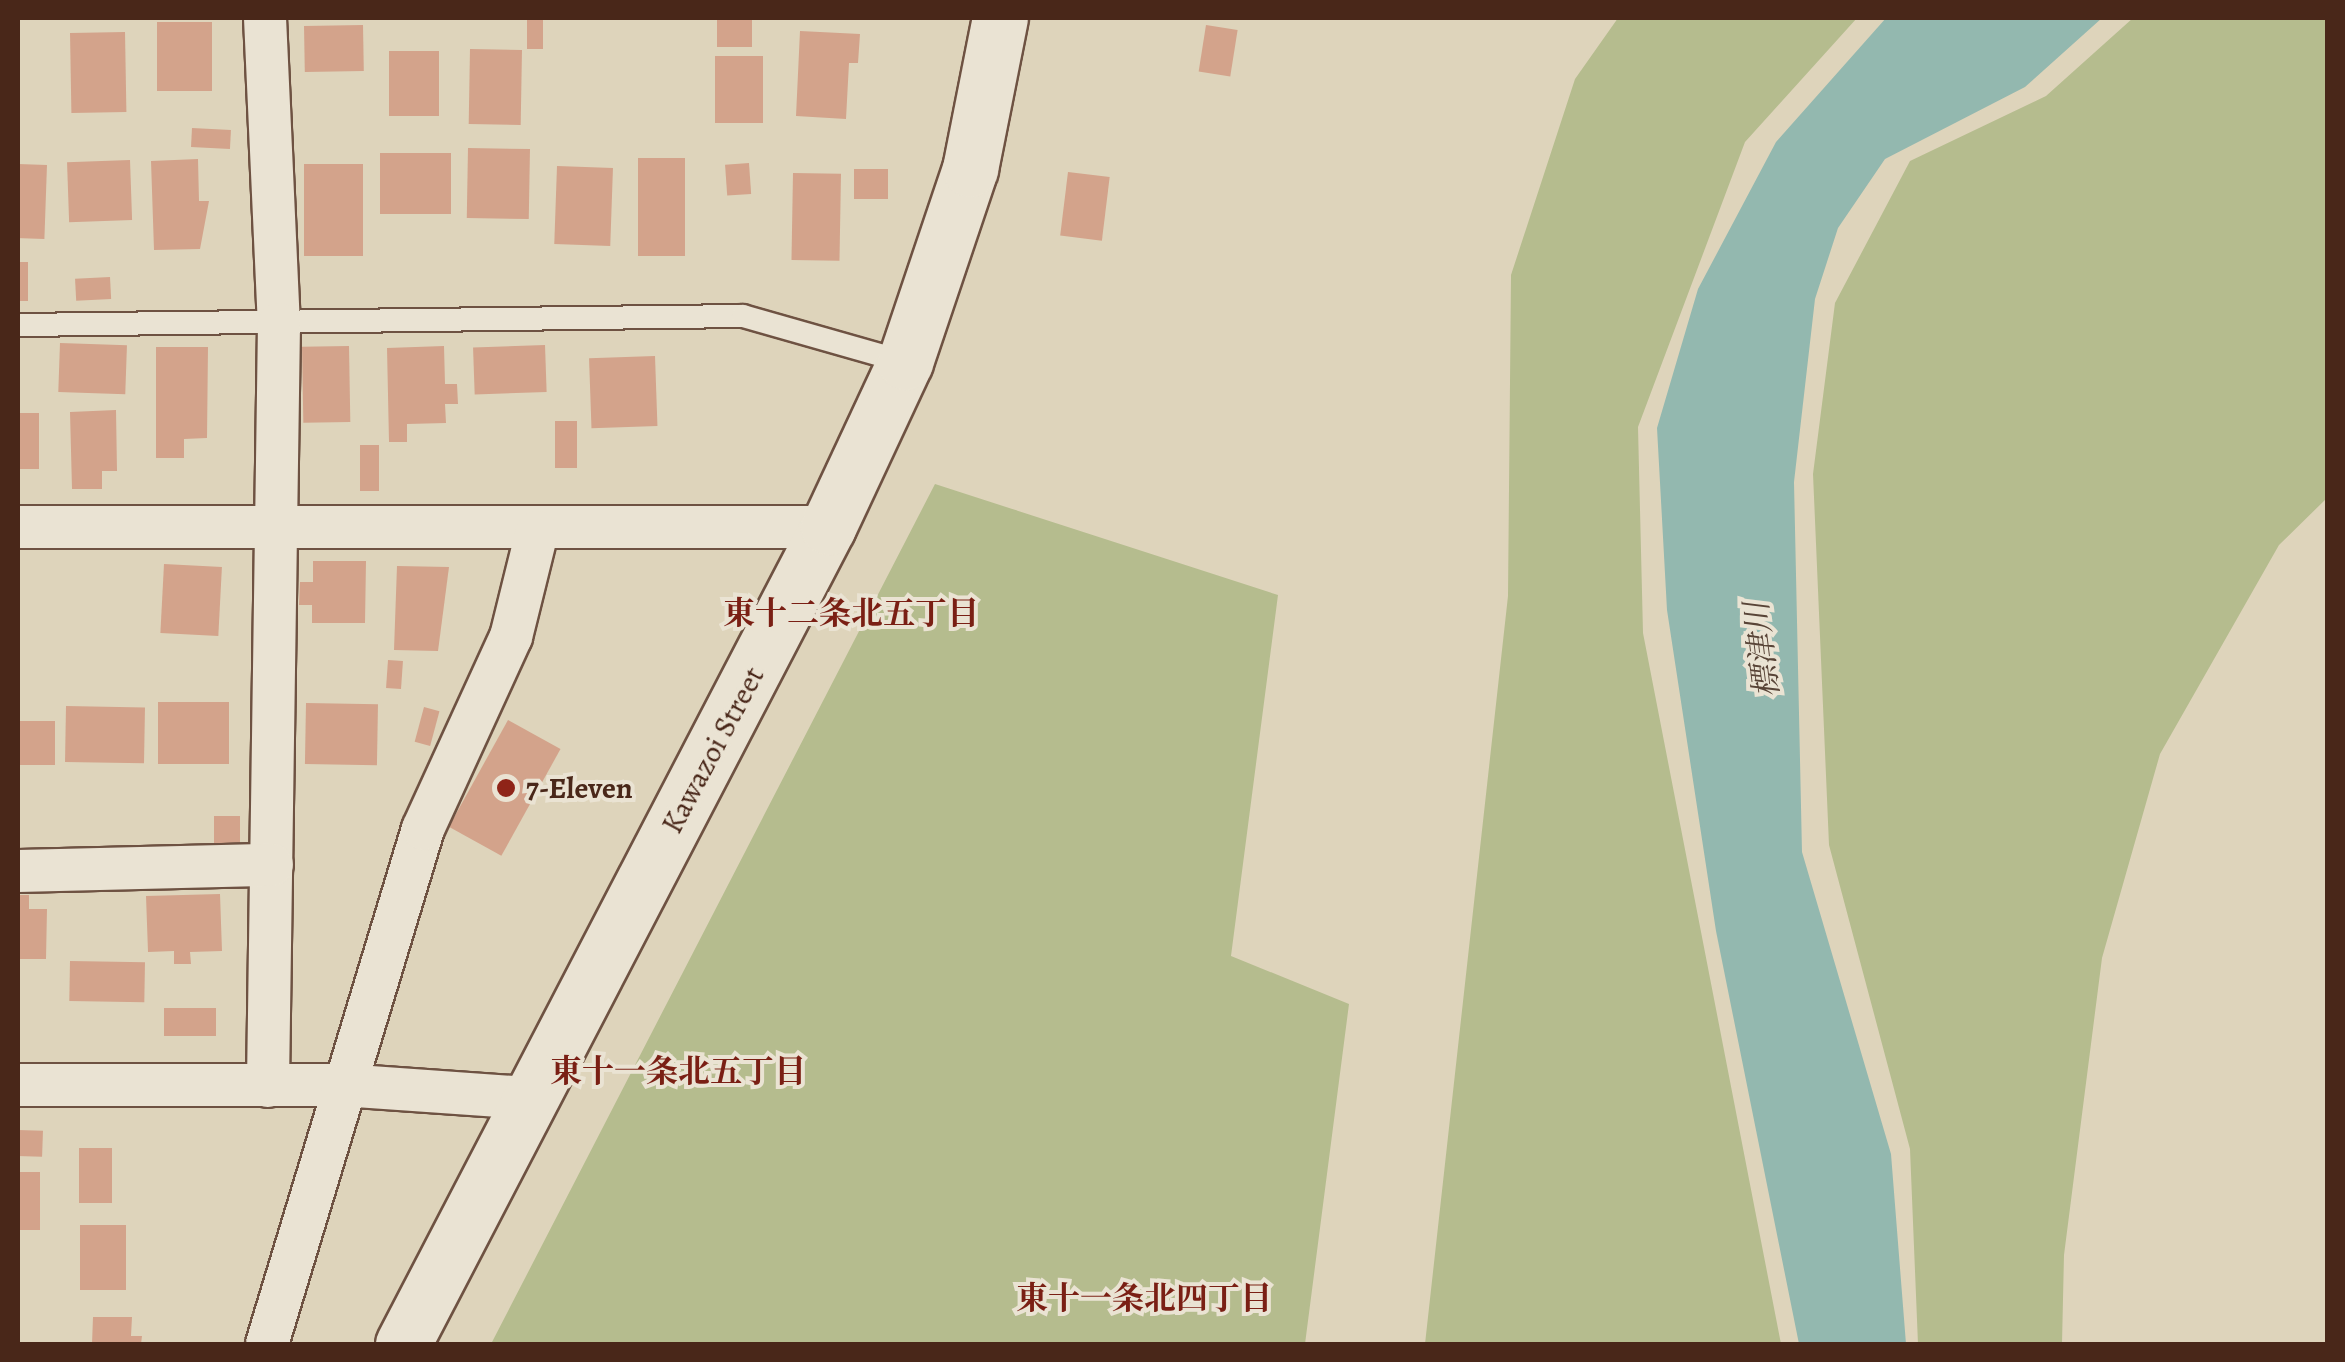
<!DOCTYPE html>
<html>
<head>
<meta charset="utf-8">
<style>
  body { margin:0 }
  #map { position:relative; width:2345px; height:1362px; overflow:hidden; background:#ded4bb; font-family:Alegreya,"Noto Serif JP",serif }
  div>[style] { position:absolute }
  .green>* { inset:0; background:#b5bc8e }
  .water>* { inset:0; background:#93b8af }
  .building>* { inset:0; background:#d3a38b; transform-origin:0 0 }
  .roads { filter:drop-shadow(2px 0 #6e5242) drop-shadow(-2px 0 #6e5242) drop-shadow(0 2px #6e5242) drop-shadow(0 -2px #6e5242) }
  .service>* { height:22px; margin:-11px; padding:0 11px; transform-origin:11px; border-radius:11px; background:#eae3d3 }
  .minor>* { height:42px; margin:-21px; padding:0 21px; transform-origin:21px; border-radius:21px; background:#eae3d3 }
  .tertiary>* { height:55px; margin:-27.5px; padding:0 27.5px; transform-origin:27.5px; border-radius:27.5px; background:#eae3d3 }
  .dots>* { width:28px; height:28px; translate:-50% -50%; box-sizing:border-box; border:5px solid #eae3d3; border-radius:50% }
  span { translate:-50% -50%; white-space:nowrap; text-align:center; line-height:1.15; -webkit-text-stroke:8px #eae3d3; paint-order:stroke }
  .street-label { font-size:30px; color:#492719 }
  .poi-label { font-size:30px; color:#492719; font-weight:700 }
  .left { translate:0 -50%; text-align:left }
  .neighbourhood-label { font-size:32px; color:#7a1f14; font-weight:700 }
  .water-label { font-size:32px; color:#584437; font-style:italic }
  .frame { position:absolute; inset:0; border:20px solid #492719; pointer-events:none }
</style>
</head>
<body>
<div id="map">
  <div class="green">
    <div style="clip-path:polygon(1618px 18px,1857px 18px,1745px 142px,1638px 427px,1643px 633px,1781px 1344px,1425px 1344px,1508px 596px,1511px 275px,1575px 79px)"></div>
    <div style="clip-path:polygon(2133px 18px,2327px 18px,2327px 498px,2279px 545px,2160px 754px,2102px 958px,2064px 1255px,2062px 1344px,1918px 1344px,1910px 1149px,1829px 845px,1813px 474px,1835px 303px,1910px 161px,2046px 96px)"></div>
    <div style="clip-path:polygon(935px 484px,1278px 595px,1231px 956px,1349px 1004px,1305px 1344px,491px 1344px)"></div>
  </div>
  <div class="water">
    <div style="clip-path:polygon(1886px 18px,2102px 18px,2025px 87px,1885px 159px,1838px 228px,1815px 299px,1794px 482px,1802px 852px,1891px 1154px,1906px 1344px,1799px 1344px,1716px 931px,1667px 610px,1657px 428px,1698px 289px,1776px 142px)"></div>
  </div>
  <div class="building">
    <div style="left:527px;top:18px;width:16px;height:31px"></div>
    <div style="left:717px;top:18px;width:35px;height:29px"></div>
    <div style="left:212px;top:22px;width:69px;height:55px;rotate:90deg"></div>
    <div style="left:363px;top:25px;width:46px;height:59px;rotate:89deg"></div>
    <div style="left:1206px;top:25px;width:32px;height:47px;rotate:9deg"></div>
    <div style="clip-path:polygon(800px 31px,860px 34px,858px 63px,849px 63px,846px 119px,796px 116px)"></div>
    <div style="left:125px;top:32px;width:80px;height:55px;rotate:89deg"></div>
    <div style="left:470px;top:49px;width:52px;height:75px;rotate:1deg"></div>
    <div style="left:389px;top:51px;width:50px;height:65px"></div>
    <div style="left:715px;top:56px;width:48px;height:67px"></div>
    <div style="left:192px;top:128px;width:39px;height:19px;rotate:3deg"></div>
    <div style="left:468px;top:148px;width:62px;height:70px;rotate:1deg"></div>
    <div style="left:380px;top:153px;width:71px;height:61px"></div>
    <div style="left:638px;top:158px;width:47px;height:98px"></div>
    <div style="clip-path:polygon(198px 159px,199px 201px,209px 201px,200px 249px,154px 250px,151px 161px)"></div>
    <div style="left:130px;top:160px;width:60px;height:63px;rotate:88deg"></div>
    <div style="left:749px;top:163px;width:31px;height:24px;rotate:86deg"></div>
    <div style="left:18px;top:164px;width:29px;height:74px;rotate:2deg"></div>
    <div style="left:304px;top:164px;width:59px;height:92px"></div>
    <div style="left:557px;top:166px;width:56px;height:78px;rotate:2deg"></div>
    <div style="left:854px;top:169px;width:34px;height:30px"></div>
    <div style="left:1068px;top:172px;width:42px;height:64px;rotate:7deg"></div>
    <div style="left:793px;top:173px;width:48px;height:87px;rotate:1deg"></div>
    <div style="left:18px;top:262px;width:10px;height:39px"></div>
    <div style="left:110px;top:277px;width:22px;height:35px;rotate:87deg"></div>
    <div style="left:60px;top:343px;width:67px;height:49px;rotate:2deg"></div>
    <div style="left:545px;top:345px;width:47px;height:72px;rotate:88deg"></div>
    <div style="left:349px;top:346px;width:76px;height:47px;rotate:89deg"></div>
    <div style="clip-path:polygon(444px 346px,445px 384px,457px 384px,458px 404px,445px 404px,446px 423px,407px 424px,407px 442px,389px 442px,387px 348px)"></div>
    <div style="clip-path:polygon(156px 347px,208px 347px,207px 438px,184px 439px,184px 458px,156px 458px)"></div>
    <div style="left:655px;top:356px;width:70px;height:66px;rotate:88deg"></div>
    <div style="clip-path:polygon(116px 410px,117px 471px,102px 471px,102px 489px,72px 489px,70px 412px)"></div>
    <div style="left:18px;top:413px;width:21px;height:56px"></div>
    <div style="left:577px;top:421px;width:47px;height:22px;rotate:90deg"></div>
    <div style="left:379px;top:445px;width:46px;height:19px;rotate:90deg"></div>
    <div style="clip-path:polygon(313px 561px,366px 561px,365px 623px,312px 623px,312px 605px,299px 605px,300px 582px,313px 582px)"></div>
    <div style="left:164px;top:564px;width:58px;height:69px;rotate:3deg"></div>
    <div style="clip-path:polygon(397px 566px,449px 567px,438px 651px,394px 650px)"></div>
    <div style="left:388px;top:660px;width:15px;height:28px;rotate:4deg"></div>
    <div style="left:158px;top:702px;width:71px;height:62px"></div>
    <div style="left:306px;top:703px;width:72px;height:61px;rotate:1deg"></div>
    <div style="left:66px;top:706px;width:79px;height:56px;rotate:1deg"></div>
    <div style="left:424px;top:707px;width:16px;height:36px;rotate:15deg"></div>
    <div style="left:508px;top:720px;width:60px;height:122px;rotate:29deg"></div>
    <div style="left:18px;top:721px;width:37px;height:44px"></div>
    <div style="left:240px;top:816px;width:29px;height:26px;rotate:90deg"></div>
    <div style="clip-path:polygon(220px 894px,222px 951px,190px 952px,191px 964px,174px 964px,174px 951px,148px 952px,146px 896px)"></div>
    <div style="clip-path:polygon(18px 895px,29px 895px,29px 909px,47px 909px,46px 959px,18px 959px)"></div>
    <div style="left:70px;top:961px;width:75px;height:40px;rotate:1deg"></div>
    <div style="left:216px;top:1008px;width:28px;height:52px;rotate:90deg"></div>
    <div style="left:18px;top:1130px;width:25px;height:26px;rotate:2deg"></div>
    <div style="left:79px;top:1148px;width:33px;height:55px"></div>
    <div style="left:18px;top:1172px;width:22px;height:58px"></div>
    <div style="left:80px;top:1225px;width:46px;height:65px"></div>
    <div style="clip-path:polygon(93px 1317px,132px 1317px,131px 1336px,142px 1336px,141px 1344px,92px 1344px)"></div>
  </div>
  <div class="roads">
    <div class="service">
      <div style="left:18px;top:325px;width:725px;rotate:-0.71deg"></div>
      <div style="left:743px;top:316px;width:168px;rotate:15.9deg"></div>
    </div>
    <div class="minor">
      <div style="left:265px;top:18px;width:306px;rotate:87.4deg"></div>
      <div style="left:279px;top:324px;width:762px;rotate:90.83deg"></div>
      <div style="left:18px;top:527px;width:810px"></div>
      <div style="left:18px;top:871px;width:254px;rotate:-1.4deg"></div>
      <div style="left:18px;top:1085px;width:324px"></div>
      <div style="left:342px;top:1085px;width:186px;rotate:4deg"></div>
      <div style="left:267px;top:1344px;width:538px;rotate:-73.15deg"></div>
      <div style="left:423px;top:829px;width:211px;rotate:-65.4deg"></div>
      <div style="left:511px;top:637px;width:108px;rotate:-76.1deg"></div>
    </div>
    <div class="tertiary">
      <div style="left:403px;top:1344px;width:921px;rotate:-62.52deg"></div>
      <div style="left:828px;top:527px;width:182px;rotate:-65deg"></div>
      <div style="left:905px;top:362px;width:204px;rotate:-71.4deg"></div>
      <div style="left:970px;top:169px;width:154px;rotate:-78.8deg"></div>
    </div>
  </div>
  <div class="dots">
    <div style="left:506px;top:788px;background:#8f2418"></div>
  </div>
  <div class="street-label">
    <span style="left:713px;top:750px;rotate:-62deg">Kawazoi Street</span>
  </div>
  <div class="poi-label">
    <span class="left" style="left:526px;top:788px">7-Eleven</span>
  </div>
  <div class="neighbourhood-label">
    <span style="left:851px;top:613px">東十二条北五丁目</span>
    <span style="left:678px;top:1071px">東十一条北五丁目</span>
    <span style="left:1144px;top:1298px">東十一条北四丁目</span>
  </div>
  <div class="water-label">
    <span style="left:1762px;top:650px;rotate:-97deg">標津川</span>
  </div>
  <div class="frame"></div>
</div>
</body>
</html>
